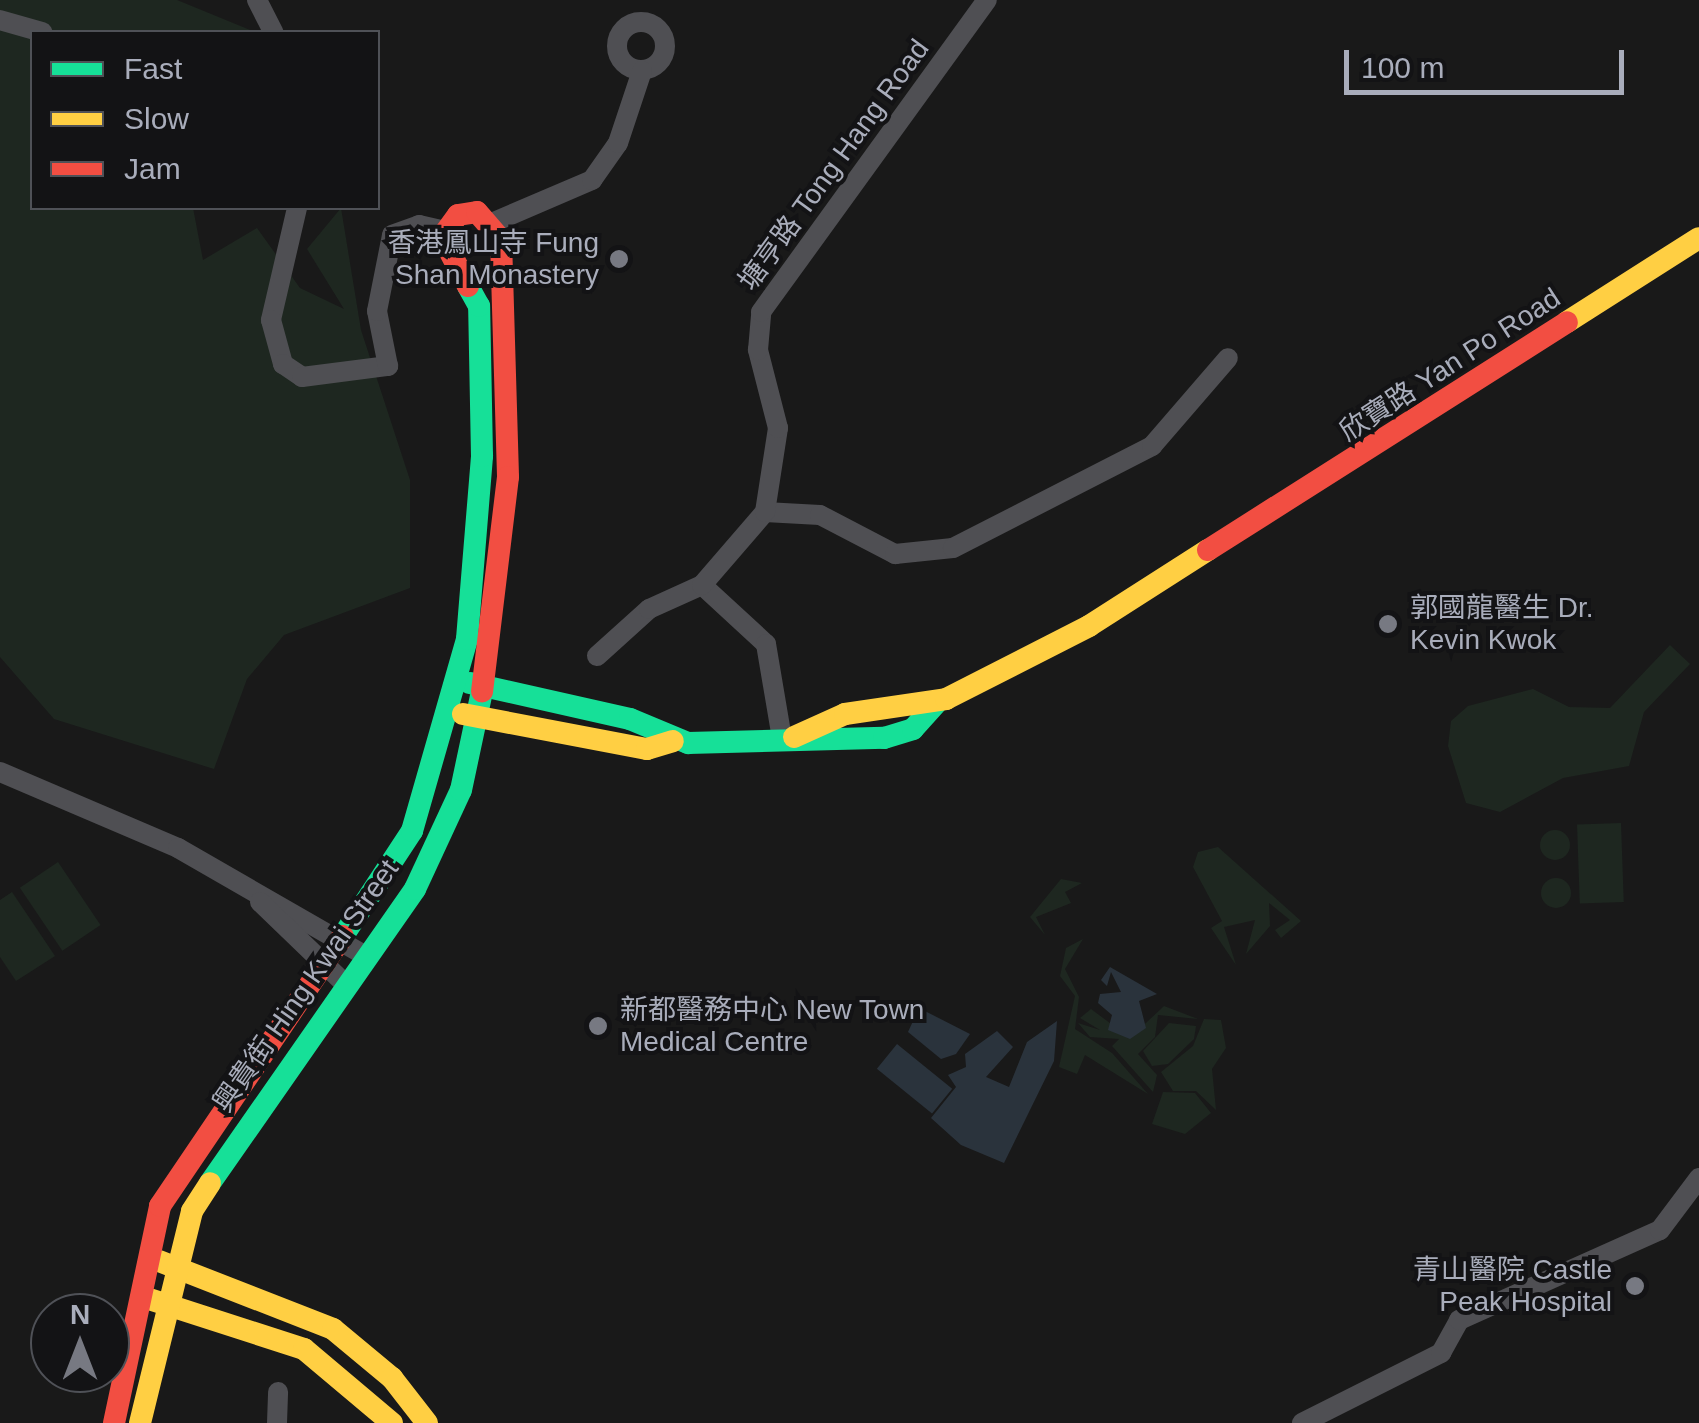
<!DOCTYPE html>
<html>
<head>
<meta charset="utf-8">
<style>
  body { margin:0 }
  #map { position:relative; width:1699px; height:1423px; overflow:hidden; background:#191919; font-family:Arial,"Noto Sans TC",sans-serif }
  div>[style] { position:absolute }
  .green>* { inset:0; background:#1e2720; transform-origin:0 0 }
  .round { border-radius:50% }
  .water>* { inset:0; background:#2a333c; transform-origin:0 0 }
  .street>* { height:20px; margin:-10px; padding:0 10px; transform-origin:10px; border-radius:10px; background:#4f4f53 }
  .street>.ring { margin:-10px; padding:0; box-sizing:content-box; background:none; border:20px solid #4f4f53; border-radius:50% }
  .fast>* { height:22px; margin:-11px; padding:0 11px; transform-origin:11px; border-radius:11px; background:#16e098 }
  .slow>* { height:22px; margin:-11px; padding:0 11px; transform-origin:11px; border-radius:11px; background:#ffcf43 }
  .jam>* { height:22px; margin:-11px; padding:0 11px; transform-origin:11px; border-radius:11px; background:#f24e42 }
  .dots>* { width:28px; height:28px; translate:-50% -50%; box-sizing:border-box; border:5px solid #131315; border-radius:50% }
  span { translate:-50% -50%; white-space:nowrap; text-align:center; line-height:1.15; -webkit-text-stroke:8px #131315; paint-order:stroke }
  .street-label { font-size:28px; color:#a9adbb }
  .poi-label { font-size:28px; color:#a9adbb }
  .right { translate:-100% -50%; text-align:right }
  .left { translate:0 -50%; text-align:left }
  .legend { position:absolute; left:30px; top:30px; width:350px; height:180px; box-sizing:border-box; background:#131315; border:2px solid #4f5157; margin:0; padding:12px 18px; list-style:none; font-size:30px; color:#a9adbb }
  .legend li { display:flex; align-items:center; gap:20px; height:50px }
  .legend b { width:50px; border:2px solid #4f5157 }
  .north { position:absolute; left:30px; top:1293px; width:100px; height:100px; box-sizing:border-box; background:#131315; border:2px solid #4f5157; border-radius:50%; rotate:0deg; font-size:28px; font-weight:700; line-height:40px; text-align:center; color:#a9adbb }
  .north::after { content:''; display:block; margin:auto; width:35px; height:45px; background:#777982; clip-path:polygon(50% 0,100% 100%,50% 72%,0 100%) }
  .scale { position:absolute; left:1344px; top:50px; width:280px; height:45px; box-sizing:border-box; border:5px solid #a9adbb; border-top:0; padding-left:12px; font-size:30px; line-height:35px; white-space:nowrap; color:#a9adbb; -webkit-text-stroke:8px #131315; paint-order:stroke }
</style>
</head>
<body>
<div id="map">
  <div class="green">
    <div style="clip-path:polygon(0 0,177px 0,255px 32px,32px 32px,32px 208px,193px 208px,203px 260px,257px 228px,300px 288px,344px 309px,307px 249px,341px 208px,361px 330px,410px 480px,410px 588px,284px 635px,247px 679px,214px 769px,54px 719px,0 657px)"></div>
    <div style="clip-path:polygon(1670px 645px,1690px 664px,1644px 712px,1629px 766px,1563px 778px,1500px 812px,1466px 803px,1448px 746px,1451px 721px,1468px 706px,1533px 689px,1569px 707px,1610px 708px)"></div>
    <div style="left:1621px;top:823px;width:79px;height:44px;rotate:88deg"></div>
    <div class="round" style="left:1540px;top:830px;width:30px;height:30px"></div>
    <div style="clip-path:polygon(1218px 847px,1301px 921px,1281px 938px,1275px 930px,1290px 920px,1269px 903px,1270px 926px,1246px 954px,1255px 920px,1224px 927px,1236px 965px,1211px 928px,1222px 921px,1193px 867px,1198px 852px)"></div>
    <div style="left:58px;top:862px;width:76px;height:46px;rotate:56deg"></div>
    <div class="round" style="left:1541px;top:878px;width:30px;height:30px"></div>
    <div style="clip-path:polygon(1061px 879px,1082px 883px,1065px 892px,1071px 903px,1036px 917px,1045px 935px,1030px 917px)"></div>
    <div style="clip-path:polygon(12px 892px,55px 956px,16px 981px,0 957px,0 900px)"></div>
    <div style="clip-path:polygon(1083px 939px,1065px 969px,1079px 997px,1075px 1029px,1112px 1053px,1148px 1094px,1085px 1055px,1077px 1074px,1059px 1067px,1075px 996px,1060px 976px,1066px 948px)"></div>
    <div style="clip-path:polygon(1164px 1006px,1198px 1019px,1158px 1015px,1155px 1037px,1138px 1054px,1157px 1075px,1153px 1092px,1112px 1046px,1119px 1039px,1090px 1037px,1078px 1023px,1100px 1030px,1080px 1018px,1091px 1009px,1130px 1038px)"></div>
    <div style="clip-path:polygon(1204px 1019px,1221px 1020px,1226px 1048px,1212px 1069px,1216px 1110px,1196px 1091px,1173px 1091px,1161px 1072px,1193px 1046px)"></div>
    <div style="clip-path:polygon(1169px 1023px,1196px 1026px,1194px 1039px,1168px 1064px,1152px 1066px,1143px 1051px)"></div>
    <div style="clip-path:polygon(1163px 1092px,1195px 1093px,1211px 1113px,1185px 1134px,1152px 1124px)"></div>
  </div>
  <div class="water">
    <div style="clip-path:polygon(1110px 967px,1157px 994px,1139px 1001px,1146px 1028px,1130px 1039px,1108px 1030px,1112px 1015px,1098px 1003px,1100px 994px,1121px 992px,1111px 972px,1107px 986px,1101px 980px)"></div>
    <div style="clip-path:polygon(919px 1008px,970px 1034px,956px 1054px,941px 1059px,908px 1032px)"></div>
    <div style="clip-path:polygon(1057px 1021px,1054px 1061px,1004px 1163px,961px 1145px,931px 1118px,956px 1087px,948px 1075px,966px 1067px,965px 1054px,997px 1031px,1013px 1047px,986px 1077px,1009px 1087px,1027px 1042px)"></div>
    <div style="left:897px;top:1044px;width:71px;height:32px;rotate:39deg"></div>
  </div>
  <div class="street">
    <div style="left:257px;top:0;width:36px;rotate:63deg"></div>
    <div style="left:0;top:20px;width:44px;rotate:15.9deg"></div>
    <div class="ring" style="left:617px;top:22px;width:28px;height:28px"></div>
    <div style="left:297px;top:208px;width:115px;rotate:103.1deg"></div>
    <div style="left:271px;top:320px;width:46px;rotate:74.7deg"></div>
    <div style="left:283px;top:364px;width:23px;rotate:34deg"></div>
    <div style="left:302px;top:377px;width:87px;rotate:-7.3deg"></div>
    <div style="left:388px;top:366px;width:56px;rotate:-101.3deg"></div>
    <div style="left:377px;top:311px;width:77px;rotate:-78.8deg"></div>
    <div style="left:392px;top:235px;width:29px;rotate:-20deg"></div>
    <div style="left:419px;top:225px;width:26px;rotate:13deg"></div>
    <div style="left:494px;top:222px;width:107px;rotate:-23.2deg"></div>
    <div style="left:592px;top:180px;width:45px;rotate:-54.9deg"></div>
    <div style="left:618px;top:143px;width:76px;rotate:-71.6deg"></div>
    <div style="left:765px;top:512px;width:55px;rotate:3.1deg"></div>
    <div style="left:820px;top:515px;width:85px;rotate:27.5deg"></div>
    <div style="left:895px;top:554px;width:58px;rotate:-5.9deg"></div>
    <div style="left:953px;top:548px;width:224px;rotate:-27.1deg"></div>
    <div style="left:1152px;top:446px;width:116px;rotate:-49.2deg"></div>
    <div style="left:702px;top:585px;width:87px;rotate:42.7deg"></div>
    <div style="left:766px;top:644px;width:96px;rotate:80.4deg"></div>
    <div style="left:597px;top:656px;width:70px;rotate:-42.1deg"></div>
    <div style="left:649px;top:609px;width:58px;rotate:-24.4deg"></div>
    <div style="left:702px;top:585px;width:96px;rotate:-49.2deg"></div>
    <div style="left:765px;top:512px;width:85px;rotate:-81.2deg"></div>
    <div style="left:778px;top:428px;width:81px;rotate:-104.4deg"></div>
    <div style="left:758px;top:350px;width:38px;rotate:-85deg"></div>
    <div style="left:761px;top:312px;width:385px;rotate:-54.1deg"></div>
    <div style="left:0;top:772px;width:194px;rotate:23.1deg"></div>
    <div style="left:178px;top:848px;width:212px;rotate:29.9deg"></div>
    <div style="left:260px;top:902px;width:115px;rotate:43.9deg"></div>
    <div style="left:277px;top:1423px;width:31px;rotate:-88deg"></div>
    <div style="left:1302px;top:1423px;width:156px;rotate:-26.7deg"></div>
    <div style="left:1441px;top:1353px;width:38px;rotate:-61deg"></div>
    <div style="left:1459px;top:1320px;width:220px;rotate:-24.1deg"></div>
    <div style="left:1660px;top:1230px;width:65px;rotate:-53.1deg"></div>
  </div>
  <div class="fast">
    <div style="left:470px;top:683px;width:164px;rotate:12.7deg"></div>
    <div style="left:630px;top:719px;width:63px;rotate:22.5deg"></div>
    <div style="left:688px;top:743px;width:196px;rotate:-1.5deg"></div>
    <div style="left:884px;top:738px;width:30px;rotate:-17deg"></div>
    <div style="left:913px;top:729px;width:36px;rotate:-48deg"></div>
    <div style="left:343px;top:936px;width:126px;rotate:-56.7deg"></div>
    <div style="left:412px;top:831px;width:200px;rotate:-74deg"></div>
    <div style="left:467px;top:639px;width:184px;rotate:-85.3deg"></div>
    <div style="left:482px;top:456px;width:150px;rotate:-91.1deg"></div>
    <div style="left:479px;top:306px;width:23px;rotate:-119deg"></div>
    <div style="left:210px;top:1183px;width:358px;rotate:-55.1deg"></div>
    <div style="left:415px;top:889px;width:109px;rotate:-65.1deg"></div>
    <div style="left:461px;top:790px;width:101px;rotate:-78deg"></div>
  </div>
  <div class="slow">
    <div style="left:1567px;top:322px;width:156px;rotate:-32.5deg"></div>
    <div style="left:463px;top:714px;width:187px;rotate:10.8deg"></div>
    <div style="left:647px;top:749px;width:27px;rotate:-17deg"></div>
    <div style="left:794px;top:737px;width:56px;rotate:-24.3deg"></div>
    <div style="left:845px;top:714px;width:102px;rotate:-8.4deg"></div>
    <div style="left:946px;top:699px;width:161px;rotate:-27deg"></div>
    <div style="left:1089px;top:626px;width:141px;rotate:-32.6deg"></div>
    <div style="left:159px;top:1261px;width:187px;rotate:21.3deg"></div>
    <div style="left:333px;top:1329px;width:77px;rotate:39.7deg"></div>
    <div style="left:392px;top:1378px;width:57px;rotate:52.1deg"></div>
    <div style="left:146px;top:1298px;width:166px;rotate:17.9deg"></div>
    <div style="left:304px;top:1349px;width:115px;rotate:40.1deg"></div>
    <div style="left:140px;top:1423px;width:218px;rotate:-76.2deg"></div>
    <div style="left:192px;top:1211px;width:33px;rotate:-57deg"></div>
  </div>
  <div class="jam">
    <div style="left:468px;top:286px;width:55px;rotate:-118deg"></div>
    <div style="left:442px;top:237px;width:27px;rotate:-54deg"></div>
    <div style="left:458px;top:215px;width:19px;rotate:-9deg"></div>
    <div style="left:477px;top:212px;width:37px;rotate:49deg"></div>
    <div style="left:501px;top:240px;width:237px;rotate:88.3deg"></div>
    <div style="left:508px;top:477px;width:216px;rotate:96.9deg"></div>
    <div style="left:1208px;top:550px;width:425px;rotate:-32.4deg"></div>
    <div style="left:114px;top:1423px;width:222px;rotate:-78deg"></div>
    <div style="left:160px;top:1206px;width:326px;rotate:-55.9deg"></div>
  </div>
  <div class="dots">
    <div style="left:619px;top:259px;background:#777982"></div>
    <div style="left:1388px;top:624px;background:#777982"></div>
    <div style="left:598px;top:1026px;background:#777982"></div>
    <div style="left:1635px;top:1286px;background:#777982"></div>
  </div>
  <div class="street-label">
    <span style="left:834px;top:165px;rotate:-54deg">塘亨路 Tong Hang Road</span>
    <span style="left:1450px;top:365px;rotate:-33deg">欣寶路 Yan Po Road</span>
    <span style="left:306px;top:986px;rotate:-55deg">興貴街 Hing Kwai Street</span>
  </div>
  <div class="poi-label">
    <span class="right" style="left:599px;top:259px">香港鳳山寺 Fung<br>Shan Monastery</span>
    <span class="left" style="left:1410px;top:624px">郭國龍醫生 Dr.<br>Kevin Kwok</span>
    <span class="left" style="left:620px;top:1026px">新都醫務中心 New Town<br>Medical Centre</span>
    <span class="right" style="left:1612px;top:1286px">青山醫院 Castle<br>Peak Hospital</span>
  </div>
  <ul class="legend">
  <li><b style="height:12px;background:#16e098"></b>Fast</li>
  <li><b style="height:12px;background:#ffcf43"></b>Slow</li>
  <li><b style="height:12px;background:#f24e42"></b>Jam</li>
  </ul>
  <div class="north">N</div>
  <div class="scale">100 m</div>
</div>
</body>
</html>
